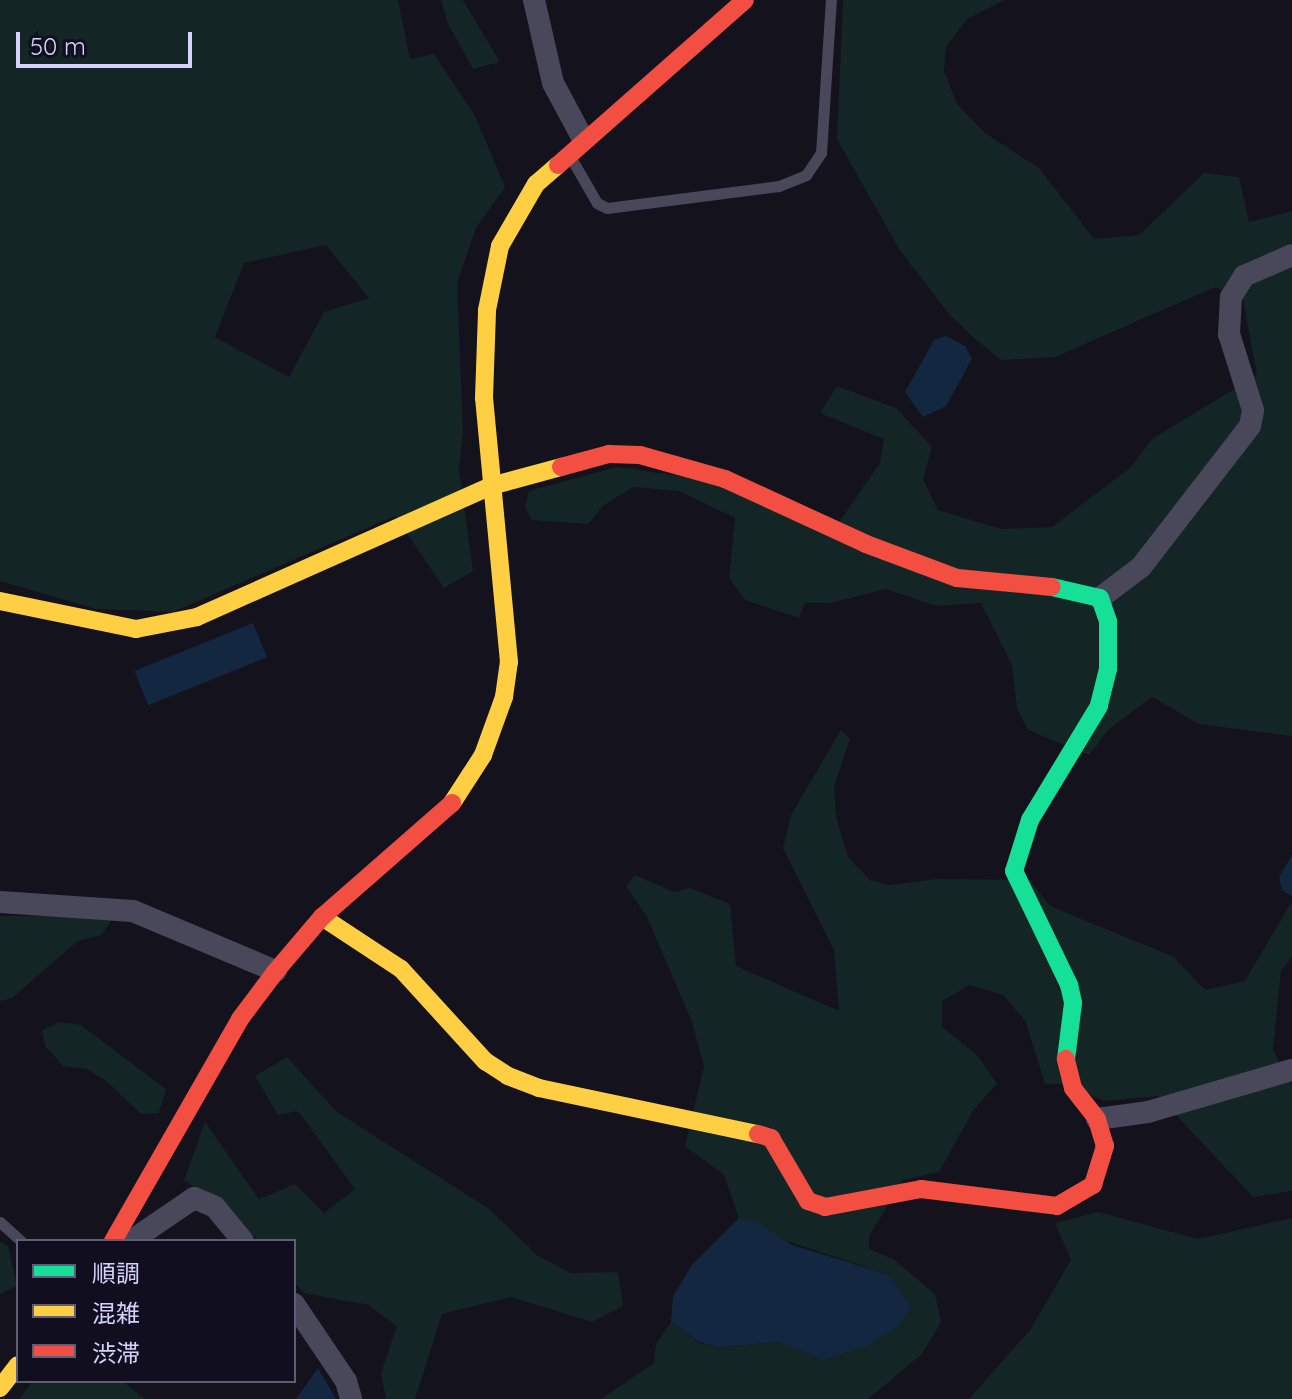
<!DOCTYPE html>
<html>
<head>
<meta charset="utf-8">
<style>
  body { margin:0 }
  #map { position:relative; width:1292px; height:1399px; overflow:hidden; background:#14121c; font-family:Quicksand,"Noto Sans JP",sans-serif }
  div>[style] { position:absolute }
  .green>* { inset:0; background:#132525 }
  .water>* { inset:0; background:#142740; transform-origin:0 0 }
  .lane>* { height:11px; margin:-5.5px; padding:0 5.5px; transform-origin:5.5px; border-radius:5.5px; background:#49485b }
  .street>* { height:22px; margin:-11px; padding:0 11px; transform-origin:11px; border-radius:11px; background:#49485b }
  .fast>* { height:18px; margin:-9px; padding:0 9px; transform-origin:9px; border-radius:9px; background:#16e098 }
  .slow>* { height:18px; margin:-9px; padding:0 9px; transform-origin:9px; border-radius:9px; background:#ffcf43 }
  .jam>* { height:18px; margin:-9px; padding:0 9px; transform-origin:9px; border-radius:9px; background:#f24e42 }
  span { translate:-50% -50%; white-space:nowrap; text-align:center; line-height:1.15; -webkit-text-stroke:8px #110f1f; paint-order:stroke }
  .legend { position:absolute; left:16px; top:1239px; width:280px; height:144px; box-sizing:border-box; background:#110f1f; border:2px solid #5f5d77; margin:0; padding:10px 14px; list-style:none; font-size:24px; color:#d4d2fa }
  .legend li { display:flex; align-items:center; gap:16px; height:40px }
  .legend b { width:40px; border:2px solid #5f5d77 }
  .scale { position:absolute; left:16px; top:32px; width:176px; height:36px; box-sizing:border-box; border:4px solid #d4d2fa; border-top:0; padding-left:10px; font-size:24px; line-height:28px; white-space:nowrap; color:#d4d2fa; -webkit-text-stroke:6px #110f1f; paint-order:stroke }
</style>
</head>
<body>
<div id="map">
  <div class="green">
    <div style="clip-path:polygon(evenodd,0 0,398px 0,410px 59px,434px 54px,475px 116px,505px 187px,476px 228px,457px 283px,463px 431px,459px 470px,473px 571px,444px 588px,395px 516px,173px 612px,96px 609px,0 581px,0 0,326px 245px,369px 298px,324px 312px,289px 377px,215px 337px,244px 263px,326px 245px)"></div>
    <div style="clip-path:polygon(441px 0,463px 0,500px 62px,473px 69px,448px 24px)"></div>
    <div style="clip-path:polygon(843px 0,1005px 0,967px 19px,946px 47px,944px 71px,957px 104px,985px 133px,1039px 168px,1094px 239px,1139px 235px,1204px 173px,1239px 177px,1249px 222px,1292px 211px,1292px 736px,1199px 724px,1152px 697px,1109px 729px,1089px 755px,1028px 730px,1017px 708px,1012px 665px,981px 603px,936px 606px,886px 589px,830px 603px,805px 603px,799px 618px,745px 600px,729px 578px,735px 518px,679px 491px,633px 487px,603px 506px,588px 524px,532px 520px,525px 508px,529px 491px,617px 467px,710px 480px,830px 535px,880px 463px,884px 439px,820px 413px,837px 386px,896px 408px,932px 447px,923px 479px,938px 510px,1001px 529px,1052px 527px,1130px 468px,1152px 439px,1257px 375px,1243px 300px,1215px 287px,1055px 357px,1001px 360px,975px 339px,949px 314px,899px 249px,837px 139px)"></div>
    <div style="clip-path:polygon(841px 730px,850px 739px,834px 787px,836px 817px,848px 857px,870px 880px,890px 885px,936px 879px,1030px 880px,1050px 906px,1174px 957px,1205px 990px,1245px 981px,1292px 901px,1292px 957px,1281px 970px,1273px 1050px,1292px 1086px,1292px 1191px,1253px 1197px,1158px 1096px,1105px 1101px,1061px 1084px,1045px 1084px,1025px 1020px,1003px 995px,970px 985px,942px 1001px,942px 1027px,977px 1055px,997px 1084px,974px 1109px,939px 1172px,903px 1180px,869px 1236px,869px 1249px,893px 1259px,935px 1294px,941px 1322px,922px 1354px,868px 1399px,601px 1399px,654px 1363px,656px 1344px,671px 1322px,699px 1343px,719px 1347px,778px 1342px,825px 1360px,887px 1274px,784px 1240px,739px 1218px,724px 1175px,685px 1146px,704px 1066px,692px 1022px,647px 917px,626px 886px,635px 875px,674px 892px,690px 888px,730px 904px,736px 966px,839px 1011px,834px 950px,783px 848px,791px 815px)"></div>
    <div style="clip-path:polygon(116px 915px,101px 935px,78px 941px,12px 998px,0 1001px,0 916px)"></div>
    <div style="clip-path:polygon(60px 1022px,81px 1025px,166px 1089px,159px 1113px,141px 1114px,105px 1080px,87px 1069px,63px 1066px,45px 1046px,42px 1030px)"></div>
    <div style="clip-path:polygon(287px 1057px,337px 1112px,488px 1208px,537px 1255px,570px 1273px,618px 1272px,623px 1306px,592px 1322px,511px 1297px,442px 1314px,415px 1399px,386px 1399px,381px 1374px,397px 1326px,368px 1305px,304px 1293px,294px 1282px,294px 1241px,258px 1241px,234px 1214px,184px 1180px,205px 1122px,259px 1199px,295px 1184px,324px 1213px,355px 1189px,298px 1111px,278px 1115px,255px 1076px)"></div>
    <div style="clip-path:polygon(1098px 1212px,1198px 1239px,1292px 1218px,1292px 1399px,969px 1399px,1030px 1330px,1071px 1260px,1055px 1223px)"></div>
    <div style="clip-path:polygon(0 1242px,8px 1246px,17px 1286px,0 1294px)"></div>
    <div style="clip-path:polygon(33px 1381px,122px 1381px,145px 1399px,19px 1399px)"></div>
  </div>
  <div class="water">
    <div style="clip-path:polygon(946px 336px,965px 346px,972px 359px,946px 406px,923px 417px,905px 392px,934px 340px)"></div>
    <div style="left:253px;top:623px;width:37px;height:128px;rotate:68deg"></div>
    <div style="clip-path:polygon(1292px 855px,1292px 896px,1282px 890px,1279px 877px)"></div>
    <div style="clip-path:polygon(739px 1218px,758px 1223px,792px 1245px,887px 1274px,911px 1306px,899px 1326px,865px 1346px,824px 1360px,778px 1342px,719px 1347px,699px 1342px,671px 1322px,673px 1296px,692px 1265px)"></div>
    <div style="clip-path:polygon(318px 1368px,336px 1399px,296px 1399px)"></div>
  </div>
  <div class="lane">
    <div style="left:571px;top:158px;width:52px;rotate:60deg"></div>
    <div style="left:597px;top:203px;width:11px;rotate:27deg"></div>
    <div style="left:607px;top:208px;width:173px;rotate:-7.3deg"></div>
    <div style="left:779px;top:186px;width:29px;rotate:-22deg"></div>
    <div style="left:806px;top:175px;width:27px;rotate:-56deg"></div>
    <div style="left:821px;top:153px;width:153px;rotate:-86.3deg"></div>
    <div style="left:0;top:1222px;width:28px;rotate:42deg"></div>
  </div>
  <div class="street">
    <div style="left:534px;top:0;width:85px;rotate:77.1deg"></div>
    <div style="left:553px;top:83px;width:64px;rotate:61.8deg"></div>
    <div style="left:1100px;top:598px;width:51px;rotate:-37.1deg"></div>
    <div style="left:1141px;top:567px;width:178px;rotate:-52.3deg"></div>
    <div style="left:1250px;top:426px;width:16px;rotate:-79deg"></div>
    <div style="left:1253px;top:410px;width:80px;rotate:-107.5deg"></div>
    <div style="left:1229px;top:334px;width:37px;rotate:-87deg"></div>
    <div style="left:1231px;top:297px;width:25px;rotate:-58deg"></div>
    <div style="left:1244px;top:276px;width:52px;rotate:-23.6deg"></div>
    <div style="left:0;top:902px;width:133px;rotate:3.9deg"></div>
    <div style="left:133px;top:911px;width:155px;rotate:22.8deg"></div>
    <div style="left:1097px;top:1119px;width:51px;rotate:-7.8deg"></div>
    <div style="left:1148px;top:1112px;width:150px;rotate:-16.3deg"></div>
    <div style="left:131px;top:1241px;width:76px;rotate:-34.3deg"></div>
    <div style="left:194px;top:1198px;width:23px;rotate:23deg"></div>
    <div style="left:215px;top:1207px;width:44px;rotate:50.5deg"></div>
    <div style="left:294px;top:1304px;width:93px;rotate:56deg"></div>
    <div style="left:346px;top:1381px;width:19px;rotate:74deg"></div>
  </div>
  <div class="fast">
    <div style="left:1052px;top:587px;width:49px;rotate:12.9deg"></div>
    <div style="left:1100px;top:598px;width:24px;rotate:71deg"></div>
    <div style="left:1108px;top:621px;width:48px;rotate:90deg"></div>
    <div style="left:1108px;top:669px;width:38px;rotate:104deg"></div>
    <div style="left:1099px;top:706px;width:133px;rotate:121.2deg"></div>
    <div style="left:1030px;top:820px;width:53px;rotate:107.4deg"></div>
    <div style="left:1014px;top:871px;width:127px;rotate:64.2deg"></div>
    <div style="left:1069px;top:985px;width:18px;rotate:77deg"></div>
    <div style="left:1073px;top:1003px;width:56px;rotate:97.1deg"></div>
  </div>
  <div class="slow">
    <div style="left:0;top:601px;width:139px;rotate:11.6deg"></div>
    <div style="left:136px;top:629px;width:62px;rotate:-11.1deg"></div>
    <div style="left:197px;top:617px;width:322px;rotate:-24deg"></div>
    <div style="left:491px;top:486px;width:73px;rotate:-15.2deg"></div>
    <div style="left:452px;top:803px;width:57px;rotate:-57.1deg"></div>
    <div style="left:483px;top:755px;width:62px;rotate:-70.1deg"></div>
    <div style="left:504px;top:697px;width:35px;rotate:-82deg"></div>
    <div style="left:509px;top:662px;width:265px;rotate:-95.4deg"></div>
    <div style="left:484px;top:398px;width:88px;rotate:-88deg"></div>
    <div style="left:487px;top:310px;width:65px;rotate:-78.5deg"></div>
    <div style="left:500px;top:246px;width:72px;rotate:-59.9deg"></div>
    <div style="left:536px;top:184px;width:29px;rotate:-41deg"></div>
    <div style="left:322px;top:917px;width:95px;rotate:33.4deg"></div>
    <div style="left:401px;top:969px;width:125px;rotate:47.6deg"></div>
    <div style="left:485px;top:1061px;width:27px;rotate:33deg"></div>
    <div style="left:508px;top:1076px;width:33px;rotate:21deg"></div>
    <div style="left:539px;top:1088px;width:224px;rotate:11.9deg"></div>
    <div style="left:0;top:1388px;width:29px;rotate:-52deg"></div>
  </div>
  <div class="jam">
    <div style="left:558px;top:165px;width:249px;rotate:-41.4deg"></div>
    <div style="left:561px;top:467px;width:50px;rotate:-15.2deg"></div>
    <div style="left:609px;top:454px;width:31px;rotate:2deg"></div>
    <div style="left:640px;top:455px;width:88px;rotate:15.8deg"></div>
    <div style="left:725px;top:479px;width:155px;rotate:24.7deg"></div>
    <div style="left:866px;top:544px;width:97px;rotate:20.5deg"></div>
    <div style="left:957px;top:578px;width:95px;rotate:5.4deg"></div>
    <div style="left:758px;top:1134px;width:14px;rotate:17deg"></div>
    <div style="left:771px;top:1138px;width:73px;rotate:59.6deg"></div>
    <div style="left:808px;top:1201px;width:18px;rotate:19deg"></div>
    <div style="left:825px;top:1207px;width:98px;rotate:-10.6deg"></div>
    <div style="left:921px;top:1189px;width:137px;rotate:7.1deg"></div>
    <div style="left:1057px;top:1206px;width:42px;rotate:-30.3deg"></div>
    <div style="left:1093px;top:1185px;width:41px;rotate:-72.9deg"></div>
    <div style="left:1105px;top:1146px;width:28px;rotate:-107deg"></div>
    <div style="left:1097px;top:1119px;width:39px;rotate:-128deg"></div>
    <div style="left:1073px;top:1088px;width:30px;rotate:-104deg"></div>
    <div style="left:113px;top:1241px;width:256px;rotate:-60.2deg"></div>
    <div style="left:240px;top:1019px;width:60px;rotate:-53.1deg"></div>
    <div style="left:276px;top:971px;width:71px;rotate:-49.6deg"></div>
    <div style="left:322px;top:917px;width:173px;rotate:-41.2deg"></div>
  </div>
  <ul class="legend">
  <li><b style="height:10px;background:#16e098"></b>順調</li>
  <li><b style="height:10px;background:#ffcf43"></b>混雑</li>
  <li><b style="height:10px;background:#f24e42"></b>渋滞</li>
  </ul>
  <div class="scale">50 m</div>
</div>
</body>
</html>
